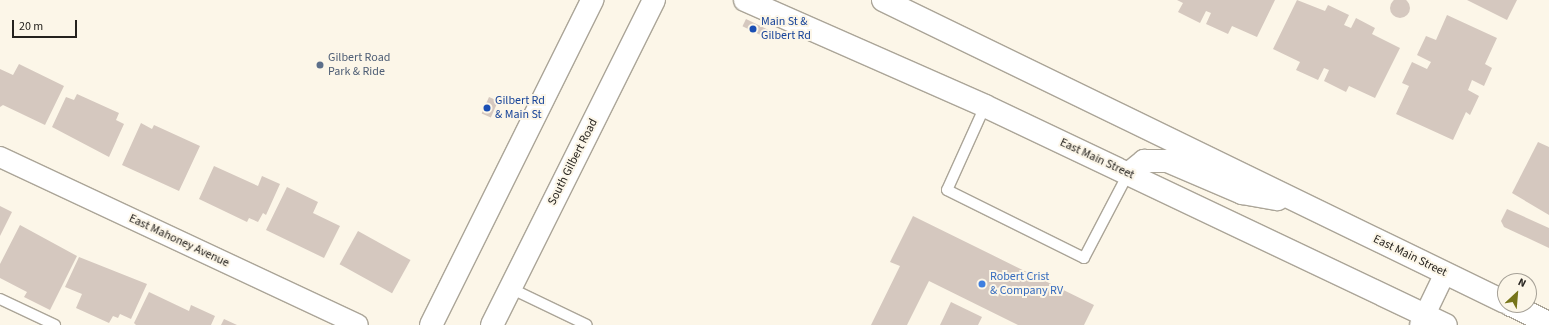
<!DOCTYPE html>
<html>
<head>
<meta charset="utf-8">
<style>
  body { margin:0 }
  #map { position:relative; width:1549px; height:325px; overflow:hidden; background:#fcf6e8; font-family:"Source Sans 3",sans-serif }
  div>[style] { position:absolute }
  .building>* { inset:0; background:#d5c8bf; transform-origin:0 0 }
  .round { border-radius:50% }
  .roads { filter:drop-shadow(1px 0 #aba598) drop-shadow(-1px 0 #aba598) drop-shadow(0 1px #aba598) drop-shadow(0 -1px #aba598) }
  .lane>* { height:10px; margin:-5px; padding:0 5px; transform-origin:5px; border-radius:5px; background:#fff }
  .street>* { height:20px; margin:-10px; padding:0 10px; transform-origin:10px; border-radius:10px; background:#fff }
  .primary>* { height:22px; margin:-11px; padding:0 11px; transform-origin:11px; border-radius:11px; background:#fff }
  .dots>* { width:11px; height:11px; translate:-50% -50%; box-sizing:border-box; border:2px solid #fcf6e8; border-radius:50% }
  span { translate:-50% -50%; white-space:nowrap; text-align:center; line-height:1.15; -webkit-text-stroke:4px #fcf6e8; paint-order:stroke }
  .transit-label { font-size:12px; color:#164399 }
  .left { translate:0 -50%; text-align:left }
  .service-label { font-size:12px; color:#4e5e75 }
  .street-label { font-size:12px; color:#25221e }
  .shop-label { font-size:12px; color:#366cbe }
  .north { position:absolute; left:1497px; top:273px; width:40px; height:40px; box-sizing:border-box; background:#fcf6e8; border:1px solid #a6a197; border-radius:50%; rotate:26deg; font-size:11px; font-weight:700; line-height:16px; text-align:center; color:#25221e }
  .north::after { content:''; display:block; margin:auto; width:14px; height:18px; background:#77751a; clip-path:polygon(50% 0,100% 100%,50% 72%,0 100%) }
  .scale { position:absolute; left:12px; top:20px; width:65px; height:18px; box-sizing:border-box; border:2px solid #25221e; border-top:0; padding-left:5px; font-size:12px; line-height:14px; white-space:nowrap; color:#25221e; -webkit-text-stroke:3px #fcf6e8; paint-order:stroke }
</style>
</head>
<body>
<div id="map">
  <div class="building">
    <div class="round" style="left:1390px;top:-2px;width:20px;height:20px"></div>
    <div style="clip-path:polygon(1177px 0,1275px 0,1257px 37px,1232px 26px,1228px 34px,1206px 24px,1211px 13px,1206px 11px,1200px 23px,1178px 12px,1183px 3px)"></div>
    <div style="clip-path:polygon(1297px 0,1325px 11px,1328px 5px,1349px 15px,1344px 25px,1351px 28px,1356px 18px,1375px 28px,1372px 34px,1400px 48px,1375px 98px,1349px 86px,1346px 92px,1324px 81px,1329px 70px,1324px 68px,1318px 80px,1296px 70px,1300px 62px,1273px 49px)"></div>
    <div style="clip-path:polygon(1467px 0,1517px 0,1507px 20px)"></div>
    <div style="clip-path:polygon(1447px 15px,1497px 38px,1485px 64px,1492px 68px,1484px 86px,1472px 80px,1468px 90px,1479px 96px,1470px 115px,1466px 112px,1453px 140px,1396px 114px,1409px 86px,1402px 83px,1412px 62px,1427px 69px,1431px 62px,1417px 55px,1426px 36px,1436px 40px)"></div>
    <div style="left:746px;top:19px;width:25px;height:8px;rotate:26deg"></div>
    <div style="clip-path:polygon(19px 64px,64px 86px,45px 125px,3px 105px,0 107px,0 69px,13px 75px)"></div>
    <div style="clip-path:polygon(77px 94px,119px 113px,116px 120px,124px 124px,109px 157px,52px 127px,66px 97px,74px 100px)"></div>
    <div style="left:489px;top:97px;width:10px;height:18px;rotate:24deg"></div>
    <div style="clip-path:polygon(141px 123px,152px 129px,154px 125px,200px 146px,179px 191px,122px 165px)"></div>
    <div style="clip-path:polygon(1538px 142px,1549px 147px,1549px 215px,1512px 193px)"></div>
    <div style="clip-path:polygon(214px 166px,258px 186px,262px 176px,280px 184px,266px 215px,263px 213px,258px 222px,249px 218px,247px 222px,199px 199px)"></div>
    <div style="clip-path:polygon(287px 187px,318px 202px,313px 213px,340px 226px,324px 258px,266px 230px)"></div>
    <div style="clip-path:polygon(0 206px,12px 212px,0 236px)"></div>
    <div style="clip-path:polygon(1507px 209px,1549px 228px,1549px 248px,1504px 227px,1501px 221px)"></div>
    <div style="clip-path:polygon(913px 216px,1094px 305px,1084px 325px,1018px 325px,929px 281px,907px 325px,871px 325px,900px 266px,890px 262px)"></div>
    <div style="clip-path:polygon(20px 225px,77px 256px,50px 310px,24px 297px,27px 292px,0 278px,0 264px)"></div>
    <div style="left:358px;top:231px;width:60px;height:38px;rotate:29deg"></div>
    <div style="clip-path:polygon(79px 257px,147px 284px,131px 319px,120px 314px,118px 318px,113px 316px,109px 323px,76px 308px,82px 294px,65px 287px)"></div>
    <div style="clip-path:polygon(149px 292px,189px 311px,191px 305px,215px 316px,211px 325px,136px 325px,134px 323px)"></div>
    <div style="clip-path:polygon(951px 302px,982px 317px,978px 325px,940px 325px)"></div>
    <div style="clip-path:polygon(224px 319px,237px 325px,221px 325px)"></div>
  </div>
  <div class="roads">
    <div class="lane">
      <div style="left:985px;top:106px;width:92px;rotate:114.3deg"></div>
      <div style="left:947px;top:190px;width:153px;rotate:26.4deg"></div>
      <div style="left:1084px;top:258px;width:95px;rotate:-62.4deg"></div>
      <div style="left:510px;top:288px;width:85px;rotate:25.7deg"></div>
      <div style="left:0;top:299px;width:61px;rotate:25.3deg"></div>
    </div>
    <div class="street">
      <div style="left:0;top:157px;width:395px;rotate:25.1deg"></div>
      <div style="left:1420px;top:325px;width:58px;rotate:-64.3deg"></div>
    </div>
    <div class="primary">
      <div style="left:745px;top:0;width:262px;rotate:23.8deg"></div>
      <div style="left:985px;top:106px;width:510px;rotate:25.41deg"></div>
      <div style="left:883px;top:0;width:691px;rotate:25.9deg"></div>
      <div style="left:1128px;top:174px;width:21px;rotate:-39deg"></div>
      <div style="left:1144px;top:161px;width:23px"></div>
      <div style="left:1167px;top:161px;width:82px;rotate:23.1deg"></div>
      <div style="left:1242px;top:193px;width:36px;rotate:10deg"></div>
      <div style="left:1511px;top:305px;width:42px;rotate:25.3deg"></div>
      <div style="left:431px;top:325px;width:363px;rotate:-63.6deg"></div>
      <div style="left:492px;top:325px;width:363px;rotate:-63.5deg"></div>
    </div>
  </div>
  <div class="dots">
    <div style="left:753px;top:29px;background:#1a4fb4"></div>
    <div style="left:320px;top:65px;background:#5c6f8a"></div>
    <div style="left:487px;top:108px;background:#1a4fb4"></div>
    <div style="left:982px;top:284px;background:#3f7fe0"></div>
  </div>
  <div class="transit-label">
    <span class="left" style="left:761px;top:29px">Main St &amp;<br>Gilbert Rd</span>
    <span class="left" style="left:495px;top:108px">Gilbert Rd<br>&amp; Main St</span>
  </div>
  <div class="service-label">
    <span class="left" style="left:328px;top:65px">Gilbert Road<br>Park &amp; Ride</span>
  </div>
  <div class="street-label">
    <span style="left:1097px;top:159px;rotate:25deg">East Main Street</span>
    <span style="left:573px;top:162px;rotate:-63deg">South Gilbert Road</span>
    <span style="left:179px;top:241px;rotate:25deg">East Mahoney Avenue</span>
    <span style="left:1410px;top:256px;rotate:26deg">East Main Street</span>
  </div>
  <div class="shop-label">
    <span class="left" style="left:990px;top:284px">Robert Crist<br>&amp; Company RV</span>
  </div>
  <div class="north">N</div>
  <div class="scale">20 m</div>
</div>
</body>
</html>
